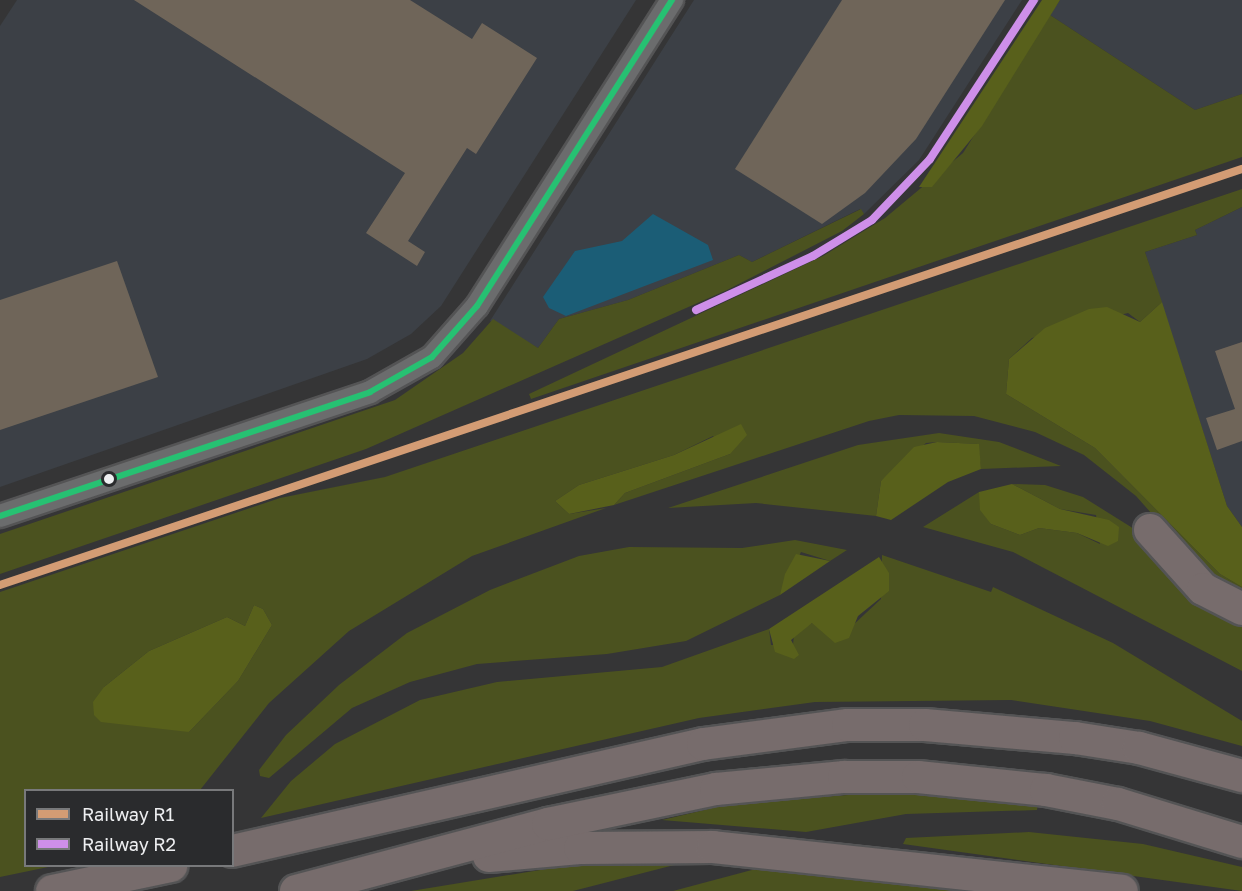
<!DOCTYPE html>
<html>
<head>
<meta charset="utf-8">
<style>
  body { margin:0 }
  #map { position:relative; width:1242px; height:891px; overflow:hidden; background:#353536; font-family:"Golos Text",sans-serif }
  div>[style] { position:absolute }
  .built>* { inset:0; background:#3c4046 }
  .green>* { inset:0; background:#4b521f }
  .forest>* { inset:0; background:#58601b }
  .water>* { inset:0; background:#1b5d76 }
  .building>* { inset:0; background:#6f6559 }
  .roads { filter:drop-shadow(2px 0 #545455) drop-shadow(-2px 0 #545455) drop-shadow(0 2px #545455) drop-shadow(0 -2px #545455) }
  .minor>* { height:22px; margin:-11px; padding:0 11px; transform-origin:11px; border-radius:11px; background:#6b6c6d }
  .highway>* { height:32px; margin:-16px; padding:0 16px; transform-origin:16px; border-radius:16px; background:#776c6c }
  .bus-1>* { height:6px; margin:-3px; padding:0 3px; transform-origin:3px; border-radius:3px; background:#26c172 }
  .rail-1>* { height:8px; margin:-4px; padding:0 4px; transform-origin:4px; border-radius:4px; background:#d39c74 }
  .rail-2>* { height:8px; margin:-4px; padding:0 4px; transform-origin:4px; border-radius:4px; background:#ce8fe9 }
  .dots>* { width:16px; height:16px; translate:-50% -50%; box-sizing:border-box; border:3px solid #2a2b2d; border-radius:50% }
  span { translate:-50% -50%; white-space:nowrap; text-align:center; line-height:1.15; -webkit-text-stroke:6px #2a2b2d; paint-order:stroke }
  .legend { position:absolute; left:24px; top:789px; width:210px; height:78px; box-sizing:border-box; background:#2a2b2d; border:2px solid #78797b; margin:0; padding:8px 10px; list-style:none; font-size:18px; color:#eeeff1 }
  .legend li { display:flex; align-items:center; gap:12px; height:30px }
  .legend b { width:30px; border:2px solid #78797b }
</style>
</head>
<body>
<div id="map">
  <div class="built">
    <div style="clip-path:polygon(17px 0,636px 0,441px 306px,411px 334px,367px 359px,0 487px,0 26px)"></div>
    <div style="clip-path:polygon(694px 0,1022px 0,919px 160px,864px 214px,860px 209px,752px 262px,739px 255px,628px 300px,559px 319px,538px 348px,490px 321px)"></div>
    <div style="clip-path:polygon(1060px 0,1242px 0,1242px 94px,1195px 110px,1050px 15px)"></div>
    <div style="clip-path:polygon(1242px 207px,1242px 527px,1227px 506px,1145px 252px,1197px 235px,1195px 230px)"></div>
  </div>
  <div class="green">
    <div style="clip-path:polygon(1050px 15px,1195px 110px,1242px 94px,1242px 157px,531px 399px,529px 394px,823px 256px,885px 218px,963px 153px)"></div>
    <div style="clip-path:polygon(evenodd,1242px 189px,1242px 207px,1195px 230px,1197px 235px,1145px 252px,1162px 302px,1140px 322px,1128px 313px,1032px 338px,1009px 359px,1006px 394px,1095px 448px,1220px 574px,1242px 587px,1242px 595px,1208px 577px,1136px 496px,1084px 455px,1035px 432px,974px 416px,899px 415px,869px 421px,614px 505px,625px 493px,730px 454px,713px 436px,674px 455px,579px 485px,555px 501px,569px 514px,606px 508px,472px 556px,349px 631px,269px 703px,200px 790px,26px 790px,26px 866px,53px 866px,0 877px,0 592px,280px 498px,385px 477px,1242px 189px,254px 605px,263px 609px,272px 625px,238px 681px,189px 732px,104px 687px,149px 651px,227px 617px,245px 626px,254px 605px)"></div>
    <div style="clip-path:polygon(861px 209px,864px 214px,842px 231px,727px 290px,366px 449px,0 574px,0 534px,395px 400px,463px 353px,493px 319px,538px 348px,559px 319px,628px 300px,739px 255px,752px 262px)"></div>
    <div style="clip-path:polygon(939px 433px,999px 442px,1061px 466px,981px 469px,978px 444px,937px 442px,926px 443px,881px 481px,876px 516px,756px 503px,668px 508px,858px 445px)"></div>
    <div style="clip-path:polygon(1012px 484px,1045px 485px,1083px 497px,1131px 527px,1242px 623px,1242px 671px,1013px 552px,923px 527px,979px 492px,991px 524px,1020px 535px,1039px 528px,1077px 533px,1100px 544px,1096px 515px,1060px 509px)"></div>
    <div style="clip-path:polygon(795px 540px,847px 550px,830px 561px,801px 552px,780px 595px,686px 641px,607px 654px,477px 664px,410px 682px,352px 708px,269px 778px,260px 776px,259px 770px,286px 735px,339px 685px,407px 633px,490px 590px,579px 556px,629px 547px,742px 548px)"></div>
    <div style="clip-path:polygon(882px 555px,991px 592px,993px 587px,1113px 643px,1242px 721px,1242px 746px,1150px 721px,1011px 700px,815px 702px,699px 718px,261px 818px,291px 781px,335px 744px,420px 700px,497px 682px,662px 667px,769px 629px,771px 645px,793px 645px,794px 634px,812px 623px,852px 626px,881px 599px)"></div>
    <div style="clip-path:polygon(901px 791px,1038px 803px,1037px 810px,906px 814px,806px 832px,662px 820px,730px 804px)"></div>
    <div style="clip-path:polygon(1029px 832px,1143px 844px,1242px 867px,1242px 891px,903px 844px,906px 838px)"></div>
    <div style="clip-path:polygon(595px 861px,682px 863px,573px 891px,411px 891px)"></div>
    <div style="clip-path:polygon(778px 863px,1010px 891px,673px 891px)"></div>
  </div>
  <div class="forest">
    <div style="clip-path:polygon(1042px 0,1060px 0,982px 126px,932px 187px,919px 187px)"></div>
    <div style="clip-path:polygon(1162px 302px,1227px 506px,1242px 527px,1242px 587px,1220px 574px,1095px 448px,1006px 394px,1009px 359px,1045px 328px,1089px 309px,1107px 307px,1140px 322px)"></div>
    <div style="clip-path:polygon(741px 424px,747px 435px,730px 454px,625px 493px,614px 505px,569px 514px,555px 501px,579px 485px,674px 455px)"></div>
    <div style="clip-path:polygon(937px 442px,979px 444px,981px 469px,948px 482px,891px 520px,876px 516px,881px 481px,914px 447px)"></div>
    <div style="clip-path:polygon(1012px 484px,1060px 509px,1109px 520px,1119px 527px,1118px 541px,1108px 546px,1077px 533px,1039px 528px,1020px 535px,991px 524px,980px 510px,979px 492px)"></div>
    <div style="clip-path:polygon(796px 554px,830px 561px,780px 595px,785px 574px)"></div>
    <div style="clip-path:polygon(879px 557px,889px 573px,889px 591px,858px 616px,849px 638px,835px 643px,812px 623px,791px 640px,799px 655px,794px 659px,775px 652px,769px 629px)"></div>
    <div style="clip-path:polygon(254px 605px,263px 609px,272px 625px,238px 681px,189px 732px,101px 722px,94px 715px,93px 702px,104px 687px,149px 651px,227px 617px,245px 626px)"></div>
  </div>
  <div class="water">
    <div style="clip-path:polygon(653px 214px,708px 245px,713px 260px,566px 316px,549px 308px,543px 297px,575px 251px,622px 241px)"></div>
  </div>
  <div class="building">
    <div style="clip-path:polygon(134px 0,410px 0,472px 39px,482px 23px,537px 58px,476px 154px,467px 148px,408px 241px,425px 252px,417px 266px,366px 233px,405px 173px)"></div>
    <div style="clip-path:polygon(842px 0,1005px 0,916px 139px,865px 193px,822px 224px,735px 169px)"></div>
    <div style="clip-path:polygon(117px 261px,158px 377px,0 430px,0 300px)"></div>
    <div style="clip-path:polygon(1242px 342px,1242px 441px,1217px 450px,1206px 418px,1235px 409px,1215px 351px)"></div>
  </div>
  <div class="roads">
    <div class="minor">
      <div style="left:0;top:516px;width:390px;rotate:-18.5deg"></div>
      <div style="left:370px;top:392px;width:71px;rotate:-29.4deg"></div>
      <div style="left:432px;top:357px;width:68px;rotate:-48.6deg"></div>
      <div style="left:477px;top:306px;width:363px;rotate:-57.5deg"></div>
    </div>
    <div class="highway">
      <div style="left:1150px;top:530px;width:79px;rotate:48.1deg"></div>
      <div style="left:1203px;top:589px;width:44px;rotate:27.1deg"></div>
      <div style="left:232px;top:851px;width:483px;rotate:-12.8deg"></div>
      <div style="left:703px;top:744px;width:146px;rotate:-7.5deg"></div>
      <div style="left:848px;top:725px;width:77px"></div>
      <div style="left:925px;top:725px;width:151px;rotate:5deg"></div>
      <div style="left:1075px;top:738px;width:65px;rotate:8.9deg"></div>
      <div style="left:1139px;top:748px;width:107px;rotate:15.2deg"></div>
      <div style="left:489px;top:856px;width:91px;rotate:-5deg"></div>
      <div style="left:580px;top:848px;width:133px;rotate:-0.4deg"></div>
      <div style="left:713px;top:847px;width:411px;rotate:6.1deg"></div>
      <div style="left:52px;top:891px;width:122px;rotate:-11.9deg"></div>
      <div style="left:296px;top:891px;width:261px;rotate:-14.9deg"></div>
      <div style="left:548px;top:824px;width:172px;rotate:-11.8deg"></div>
      <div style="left:716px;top:789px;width:129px;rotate:-5.4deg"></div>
      <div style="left:844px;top:777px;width:74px"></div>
      <div style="left:918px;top:777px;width:129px;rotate:5.8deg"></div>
      <div style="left:1046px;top:790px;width:73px;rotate:11deg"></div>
      <div style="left:1118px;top:804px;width:130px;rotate:17deg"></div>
    </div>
  </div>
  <div class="bus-1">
    <div style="left:0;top:516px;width:390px;rotate:-18.5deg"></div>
    <div style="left:370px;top:392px;width:71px;rotate:-29.4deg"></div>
    <div style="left:432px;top:357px;width:68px;rotate:-48.6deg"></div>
    <div style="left:477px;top:306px;width:363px;rotate:-57.5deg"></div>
  </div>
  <div class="rail-1">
    <div style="left:0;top:585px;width:1310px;rotate:-18.52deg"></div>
  </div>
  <div class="rail-2">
    <div style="left:696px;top:310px;width:129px;rotate:-24.8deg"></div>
    <div style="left:813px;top:256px;width:69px;rotate:-31.4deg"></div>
    <div style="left:872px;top:220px;width:84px;rotate:-46.4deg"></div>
    <div style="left:930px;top:159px;width:190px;rotate:-56.8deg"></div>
  </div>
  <div class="dots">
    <div style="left:109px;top:479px;background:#eeeff1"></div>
  </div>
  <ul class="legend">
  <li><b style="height:8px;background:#d39c74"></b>Railway R1</li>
  <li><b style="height:8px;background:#ce8fe9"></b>Railway R2</li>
  </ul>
</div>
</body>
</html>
